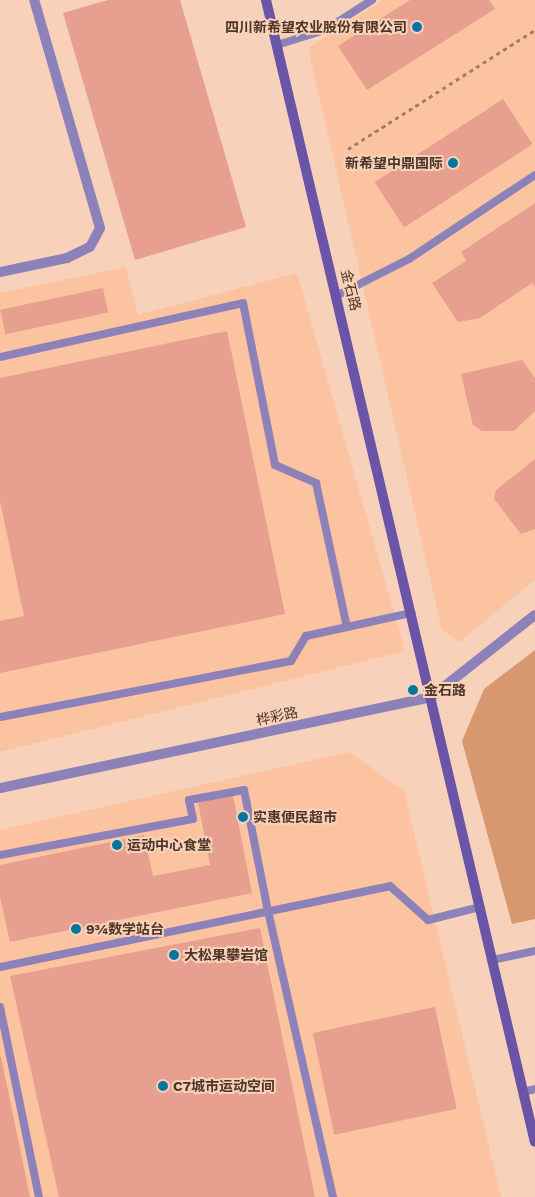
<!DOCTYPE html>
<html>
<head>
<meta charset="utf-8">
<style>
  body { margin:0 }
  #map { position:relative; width:535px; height:1197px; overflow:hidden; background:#f7d1ba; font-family:"Work Sans","Noto Sans SC",sans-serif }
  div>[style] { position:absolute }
  .built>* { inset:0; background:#fbc3a0 }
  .green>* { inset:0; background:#d7986f }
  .building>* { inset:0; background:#e79f8f; transform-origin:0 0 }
  .path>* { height:3px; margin-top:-1.5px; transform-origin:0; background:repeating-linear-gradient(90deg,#9e7f6c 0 4px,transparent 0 8px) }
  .lane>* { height:8px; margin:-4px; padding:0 4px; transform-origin:4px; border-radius:4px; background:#8d81ba }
  .street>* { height:10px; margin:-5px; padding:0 5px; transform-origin:5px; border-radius:5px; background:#8d81ba }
  .secondary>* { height:10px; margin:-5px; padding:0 5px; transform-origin:5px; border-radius:5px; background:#6a54a7 }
  .dots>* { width:14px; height:14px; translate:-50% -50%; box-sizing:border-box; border:2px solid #f7d1ba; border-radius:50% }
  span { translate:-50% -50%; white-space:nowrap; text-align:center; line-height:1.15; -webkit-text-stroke:4px #f7d1ba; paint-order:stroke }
  .poi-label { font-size:14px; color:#4e3525; font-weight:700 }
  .right { translate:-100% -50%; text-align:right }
  .left { translate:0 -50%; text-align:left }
  .street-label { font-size:14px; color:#4e3525 }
</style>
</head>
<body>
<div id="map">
  <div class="built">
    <div style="clip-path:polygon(383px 0,535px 0,535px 580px,459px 642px,442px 630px,308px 48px)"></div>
    <div style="clip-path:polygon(126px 267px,138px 315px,297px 273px,405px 651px,0 752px,0 293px)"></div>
    <div style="clip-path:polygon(349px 752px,404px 791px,501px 1197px,0 1197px,0 830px)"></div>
  </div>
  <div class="green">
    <div style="clip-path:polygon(535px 650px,535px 919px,512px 924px,462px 741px,484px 689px)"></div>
  </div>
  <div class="building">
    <div style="clip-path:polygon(108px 0,180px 0,246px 227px,135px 260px,63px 13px)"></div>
    <div style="clip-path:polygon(410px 0,489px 0,495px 9px,367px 90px,338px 46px)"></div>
    <div style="left:503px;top:99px;width:54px;height:153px;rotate:57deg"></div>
    <div style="clip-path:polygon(535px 203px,535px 287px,532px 283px,480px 318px,458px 322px,432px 283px,466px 261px,461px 252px)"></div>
    <div style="left:103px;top:288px;width:25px;height:105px;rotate:78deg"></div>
    <div style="clip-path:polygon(227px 331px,285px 614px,0 673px,0 621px,24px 616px,0 501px,0 378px)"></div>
    <div style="clip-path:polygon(522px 360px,535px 378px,535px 411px,514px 431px,482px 431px,473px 425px,461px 374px)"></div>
    <div style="clip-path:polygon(535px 459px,535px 529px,521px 534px,494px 499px,496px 490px)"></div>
    <div style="clip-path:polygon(233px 795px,252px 893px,10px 942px,0 897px,0 865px,144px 835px,153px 876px,210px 865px,198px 802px)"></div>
    <div style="clip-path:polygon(260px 928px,315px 1197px,59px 1197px,10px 976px)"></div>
    <div style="left:435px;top:1007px;width:104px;height:125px;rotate:78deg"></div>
    <div style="clip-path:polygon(0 1057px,1px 1057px,30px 1197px,0 1197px)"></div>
  </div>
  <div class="path">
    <div style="left:348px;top:149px;width:222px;rotate:-32.5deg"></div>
  </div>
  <div class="lane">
    <div style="left:277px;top:45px;width:50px;rotate:-17.4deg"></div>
    <div style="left:325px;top:30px;width:56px;rotate:-32.6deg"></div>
    <div style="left:338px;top:295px;width:80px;rotate:-26.9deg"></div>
    <div style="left:409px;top:259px;width:151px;rotate:-33.7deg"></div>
    <div style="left:0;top:357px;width:249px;rotate:-12.5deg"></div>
    <div style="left:243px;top:303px;width:165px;rotate:78.8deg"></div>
    <div style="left:275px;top:465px;width:45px;rotate:23.7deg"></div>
    <div style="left:316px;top:483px;width:147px;rotate:77.9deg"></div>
    <div style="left:347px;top:627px;width:42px;rotate:167.6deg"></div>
    <div style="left:306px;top:636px;width:29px;rotate:121deg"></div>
    <div style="left:291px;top:661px;width:296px;rotate:169.1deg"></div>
    <div style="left:347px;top:627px;width:66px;rotate:-12.3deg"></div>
    <div style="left:0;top:855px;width:196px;rotate:-10.6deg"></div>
    <div style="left:193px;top:819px;width:19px;rotate:-102deg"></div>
    <div style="left:189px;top:800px;width:56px;rotate:-10.3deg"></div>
    <div style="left:244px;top:790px;width:123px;rotate:78.8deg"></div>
    <div style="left:268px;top:911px;width:293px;rotate:77.2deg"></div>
    <div style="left:492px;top:960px;width:44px;rotate:-11.8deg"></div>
    <div style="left:0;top:967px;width:398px;rotate:-11.7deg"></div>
    <div style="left:390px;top:886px;width:51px;rotate:41.8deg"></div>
    <div style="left:428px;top:920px;width:54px;rotate:-14deg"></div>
    <div style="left:0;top:1007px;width:194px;rotate:78.4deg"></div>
    <div style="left:523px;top:1092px;width:12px;rotate:-14deg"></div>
  </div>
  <div class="street">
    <div style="left:0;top:272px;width:68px;rotate:-11.8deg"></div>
    <div style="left:67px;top:258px;width:25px;rotate:-26deg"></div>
    <div style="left:90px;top:247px;width:21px;rotate:-62deg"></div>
    <div style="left:100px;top:228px;width:237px;rotate:-106.1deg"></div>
    <div style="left:0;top:788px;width:441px;rotate:-11.9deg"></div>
    <div style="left:431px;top:697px;width:132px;rotate:-38.3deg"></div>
  </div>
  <div class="secondary">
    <div style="left:266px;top:0;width:1173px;rotate:76.75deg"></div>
  </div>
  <div class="dots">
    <div style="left:417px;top:27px;background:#05749f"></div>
    <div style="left:453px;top:163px;background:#05749f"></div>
    <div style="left:413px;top:690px;background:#05749f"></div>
    <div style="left:243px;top:817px;background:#05749f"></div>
    <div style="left:117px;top:845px;background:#05749f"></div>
    <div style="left:76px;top:929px;background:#05749f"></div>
    <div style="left:174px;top:955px;background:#05749f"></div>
    <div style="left:163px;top:1086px;background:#05749f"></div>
  </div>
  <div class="poi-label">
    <span class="right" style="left:407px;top:27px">四川新希望农业股份有限公司</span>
    <span class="right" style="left:443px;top:163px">新希望中鼎国际</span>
    <span class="left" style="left:424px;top:690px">金石路</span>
    <span class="left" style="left:253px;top:817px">实惠便民超市</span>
    <span class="left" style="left:127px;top:845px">运动中心食堂</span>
    <span class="left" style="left:86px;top:929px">9¾数学站台</span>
    <span class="left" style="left:184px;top:955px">大松果攀岩馆</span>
    <span class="left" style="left:173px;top:1086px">C7城市运动空间</span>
  </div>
  <div class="street-label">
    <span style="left:351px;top:290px;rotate:76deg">金石路</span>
    <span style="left:277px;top:716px;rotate:-12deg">桦彩路</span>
  </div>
</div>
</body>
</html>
